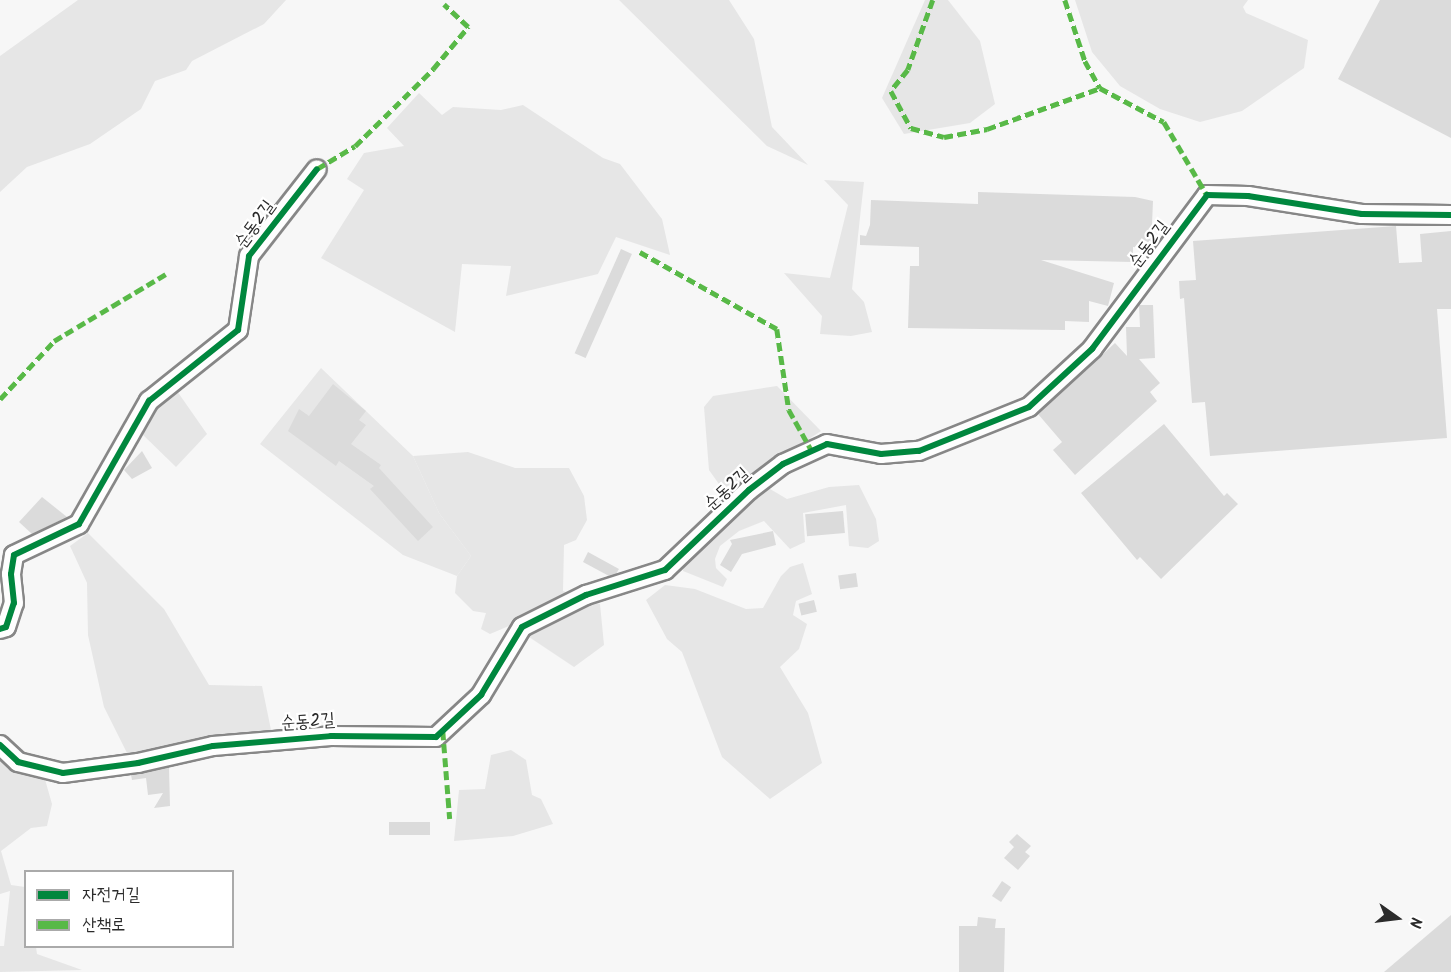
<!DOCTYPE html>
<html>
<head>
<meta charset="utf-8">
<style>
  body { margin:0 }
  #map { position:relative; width:1451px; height:972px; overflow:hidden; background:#f7f7f7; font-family:Kalam,"Poor Story",sans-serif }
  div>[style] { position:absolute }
  .built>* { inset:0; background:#e7e7e7 }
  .green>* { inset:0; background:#e6e6e6 }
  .building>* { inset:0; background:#dbdbdb; transform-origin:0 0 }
  .roads { filter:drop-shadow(2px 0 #878787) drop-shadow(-2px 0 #878787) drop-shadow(0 2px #878787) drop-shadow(0 -2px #878787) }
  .minor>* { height:18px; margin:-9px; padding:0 9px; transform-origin:9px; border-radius:9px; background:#fefefe }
  .quiet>* { height:4.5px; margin-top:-2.25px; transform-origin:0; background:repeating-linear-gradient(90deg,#58b947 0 9px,transparent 0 13.5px) }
  .cycleway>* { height:6px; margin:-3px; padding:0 3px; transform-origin:3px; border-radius:3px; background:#00873e }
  span { translate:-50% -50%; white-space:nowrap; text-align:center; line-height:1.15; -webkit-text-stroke:4.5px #fff; paint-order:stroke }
  .street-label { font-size:18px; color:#2b2b2b }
  .legend { position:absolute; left:24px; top:870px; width:210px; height:78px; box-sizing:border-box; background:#fff; border:2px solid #aaa; margin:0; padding:8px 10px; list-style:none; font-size:18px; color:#2b2b2b }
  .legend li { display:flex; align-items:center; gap:12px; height:30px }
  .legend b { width:30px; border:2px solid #aaa }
  .north { position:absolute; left:1367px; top:888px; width:60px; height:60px; -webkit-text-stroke:4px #fff; paint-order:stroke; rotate:104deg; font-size:16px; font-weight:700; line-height:24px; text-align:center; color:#2b2b2b }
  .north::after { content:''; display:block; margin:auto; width:21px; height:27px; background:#2b2b2b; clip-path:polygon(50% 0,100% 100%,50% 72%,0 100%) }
</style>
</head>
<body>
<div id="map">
  <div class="built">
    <div style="clip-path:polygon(321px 368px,413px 456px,439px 513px,471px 556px,457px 576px,403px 555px,260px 444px)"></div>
  </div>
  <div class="green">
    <div style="clip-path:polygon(78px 0,286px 0,264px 24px,192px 61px,186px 70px,155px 81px,141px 109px,90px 144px,27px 167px,0 192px,0 56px)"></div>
    <div style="clip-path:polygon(619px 0,729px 0,754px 39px,772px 127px,808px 165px,767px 146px)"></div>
    <div style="clip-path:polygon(925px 0,948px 0,980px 41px,995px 104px,970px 123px,904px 134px,882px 98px)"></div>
    <div style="clip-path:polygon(1075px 0,1248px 0,1243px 7px,1246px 13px,1308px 40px,1304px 68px,1242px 111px,1200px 122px,1160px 109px,1120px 86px,1092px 52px)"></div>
    <div style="clip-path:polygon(419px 93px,442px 115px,453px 107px,501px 110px,523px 105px,603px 158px,620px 164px,662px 219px,670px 255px,616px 237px,598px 274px,506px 296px,511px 266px,462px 264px,455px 332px,321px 258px,364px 190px,347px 179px,364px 153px,404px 146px,387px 128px)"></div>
    <div style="clip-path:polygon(824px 180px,864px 182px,852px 289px,864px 302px,872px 332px,851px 336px,820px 334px,822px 316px,784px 273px,830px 278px,848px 205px)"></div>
    <div style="clip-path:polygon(777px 386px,821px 431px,726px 494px,709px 470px,704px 407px,713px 396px)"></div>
    <div style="clip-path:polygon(177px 391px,207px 434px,176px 467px,140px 432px,151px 411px)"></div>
    <div style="clip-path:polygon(468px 452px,515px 468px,569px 468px,584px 496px,587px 520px,576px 540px,564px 545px,563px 591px,600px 604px,604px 645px,574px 667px,511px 625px,490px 634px,481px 629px,486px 613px,473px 611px,455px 593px,457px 576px,471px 556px,439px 513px,413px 456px)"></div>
    <div style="clip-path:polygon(859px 485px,876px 519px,879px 541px,868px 548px,849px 546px,846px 505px,803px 513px,805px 542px,790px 549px,764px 521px,739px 531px,720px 546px,715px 559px,716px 568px,727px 579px,723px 587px,683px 571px,684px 562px,765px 486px,787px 499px,829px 487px)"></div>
    <div style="clip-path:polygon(88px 533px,164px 609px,209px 685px,262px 686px,271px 730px,128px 755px,104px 707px,88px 635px,87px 583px,70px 546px)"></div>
    <div style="clip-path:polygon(803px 563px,812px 594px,796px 601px,793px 615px,807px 624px,799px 649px,780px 667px,808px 713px,822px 763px,770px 799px,722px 757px,682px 652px,667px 639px,646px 600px,665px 585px,695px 589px,746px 609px,763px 608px,781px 576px,790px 567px)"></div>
    <div style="clip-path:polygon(511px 750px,526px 760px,532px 795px,541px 799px,553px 824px,513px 836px,454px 841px,459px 790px,485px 789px,491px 755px)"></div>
    <div style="clip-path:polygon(0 759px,44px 776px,52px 804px,47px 826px,31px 828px,1px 851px,11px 885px,25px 887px,26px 946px,36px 947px,37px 954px,82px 970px,0 972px,0 946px,4px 946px,10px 891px,0 894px)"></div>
  </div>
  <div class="building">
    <div style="clip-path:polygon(1380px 0,1451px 0,1451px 138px,1338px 79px)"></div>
    <div style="clip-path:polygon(978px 192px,1135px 197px,1153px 201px,1151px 248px,1133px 247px,1133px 262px,1041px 260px,1114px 283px,1108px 306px,1089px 301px,1089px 322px,1065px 321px,1065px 330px,908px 328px,910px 266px,919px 266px,919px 247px,860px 245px,860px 235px,866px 236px,870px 225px,871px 200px,978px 204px)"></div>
    <div style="clip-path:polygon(1396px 226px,1399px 263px,1422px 262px,1420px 234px,1451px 231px,1451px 309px,1437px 309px,1447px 438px,1210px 456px,1205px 402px,1192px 403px,1184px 298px,1180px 299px,1179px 281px,1196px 280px,1193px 241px)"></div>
    <div style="left:621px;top:249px;width:12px;height:114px;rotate:24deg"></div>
    <div style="clip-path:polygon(1139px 305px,1153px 305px,1155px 358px,1139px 359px,1160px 383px,1150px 392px,1157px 401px,1075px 475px,1053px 450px,1062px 442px,1038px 414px,1115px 343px,1127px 356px,1126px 327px,1140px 327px)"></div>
    <div style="clip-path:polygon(333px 384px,366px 411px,359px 420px,366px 425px,351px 444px,381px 465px,379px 468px,433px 527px,418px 541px,370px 489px,374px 486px,339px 461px,336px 466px,288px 431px,299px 409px,309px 416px)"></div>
    <div style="clip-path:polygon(1164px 424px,1224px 496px,1227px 493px,1238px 504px,1161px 579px,1140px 557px,1137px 560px,1081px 493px)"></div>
    <div style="clip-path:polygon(142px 451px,152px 468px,132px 479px,124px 470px)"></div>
    <div style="clip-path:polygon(42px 497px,67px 517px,32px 534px,19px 522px)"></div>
    <div style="left:843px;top:511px;width:22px;height:38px;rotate:85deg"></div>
    <div style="clip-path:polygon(773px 531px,776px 545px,742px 554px,731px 572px,720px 565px,732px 544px,730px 540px)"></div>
    <div style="clip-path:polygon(588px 552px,619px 569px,616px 574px,609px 576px,583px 562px)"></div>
    <div style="left:856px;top:573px;width:14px;height:18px;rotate:82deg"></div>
    <div style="left:814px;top:600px;width:12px;height:16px;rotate:76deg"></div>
    <div style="clip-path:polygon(169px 767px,170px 806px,154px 808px,163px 793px,148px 795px,146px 778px,132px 780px,131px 775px)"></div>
    <div style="left:430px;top:822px;width:13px;height:41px;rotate:90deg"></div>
    <div style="clip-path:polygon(1017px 834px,1031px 846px,1025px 852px,1030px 856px,1018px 870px,1004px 858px,1014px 847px,1009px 842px)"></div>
    <div style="left:1002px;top:881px;width:11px;height:18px;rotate:34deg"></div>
    <div style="clip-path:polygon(1451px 915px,1451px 972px,1384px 972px)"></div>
    <div style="clip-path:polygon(978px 917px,996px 919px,995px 928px,1005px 928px,1004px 972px,959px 972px,959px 926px,977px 926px)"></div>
  </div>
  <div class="roads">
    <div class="minor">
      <div style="left:0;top:629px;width:6px;rotate:-18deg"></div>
      <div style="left:6px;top:627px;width:25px;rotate:-72deg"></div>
      <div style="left:14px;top:603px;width:29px;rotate:-96deg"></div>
      <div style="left:11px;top:574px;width:19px;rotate:-81deg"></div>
      <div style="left:14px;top:555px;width:72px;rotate:-25.5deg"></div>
      <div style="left:79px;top:524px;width:142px;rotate:-60.4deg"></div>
      <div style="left:149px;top:401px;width:114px;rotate:-38.6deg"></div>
      <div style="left:238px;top:330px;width:75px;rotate:-81.5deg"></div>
      <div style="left:249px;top:256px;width:110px;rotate:-52deg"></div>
      <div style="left:0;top:745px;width:25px;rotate:43deg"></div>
      <div style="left:18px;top:762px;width:46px;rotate:13.7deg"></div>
      <div style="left:63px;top:773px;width:76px;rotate:-7.6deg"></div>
      <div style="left:138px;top:763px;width:77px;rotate:-12.8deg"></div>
      <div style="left:213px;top:746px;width:118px;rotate:-4.8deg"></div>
      <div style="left:331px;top:736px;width:105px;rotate:0.5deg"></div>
      <div style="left:436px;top:737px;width:62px;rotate:-43deg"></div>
      <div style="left:481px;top:695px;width:79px;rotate:-58.9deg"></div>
      <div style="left:522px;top:627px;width:72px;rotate:-26.6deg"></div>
      <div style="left:586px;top:595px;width:83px;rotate:-17.6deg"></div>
      <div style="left:665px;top:570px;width:116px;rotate:-43.6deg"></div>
      <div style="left:749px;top:490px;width:43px;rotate:-37.4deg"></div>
      <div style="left:783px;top:464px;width:48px;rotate:-24.4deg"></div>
      <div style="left:827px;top:444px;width:55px;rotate:10.5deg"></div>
      <div style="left:881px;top:454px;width:38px;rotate:-5deg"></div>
      <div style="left:919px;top:451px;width:118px;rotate:-21.8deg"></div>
      <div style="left:1029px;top:407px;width:86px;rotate:-42.6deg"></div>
      <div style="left:1092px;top:349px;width:192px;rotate:-53.2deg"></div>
      <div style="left:1207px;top:195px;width:41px;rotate:1.4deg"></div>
      <div style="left:1248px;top:196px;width:115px;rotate:9deg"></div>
      <div style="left:1362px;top:214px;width:89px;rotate:0.6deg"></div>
    </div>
  </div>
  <div class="quiet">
    <div style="left:933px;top:0;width:74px;rotate:109.7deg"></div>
    <div style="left:908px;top:70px;width:27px;rotate:129deg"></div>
    <div style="left:891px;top:91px;width:42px;rotate:61.6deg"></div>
    <div style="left:911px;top:128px;width:34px;rotate:15deg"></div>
    <div style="left:944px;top:137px;width:44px;rotate:-10.5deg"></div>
    <div style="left:987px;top:129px;width:120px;rotate:-19.9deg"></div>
    <div style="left:1065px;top:0;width:64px;rotate:71.8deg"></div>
    <div style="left:1085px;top:61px;width:31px;rotate:61deg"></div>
    <div style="left:1100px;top:88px;width:72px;rotate:28deg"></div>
    <div style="left:1164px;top:122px;width:85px;rotate:59.5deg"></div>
    <div style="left:317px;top:169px;width:44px;rotate:-31.2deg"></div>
    <div style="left:355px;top:146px;width:110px;rotate:-44.6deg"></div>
    <div style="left:433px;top:69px;width:55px;rotate:-50.2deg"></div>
    <div style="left:468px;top:27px;width:33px;rotate:-137deg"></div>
    <div style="left:640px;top:252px;width:157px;rotate:29.3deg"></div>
    <div style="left:777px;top:329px;width:82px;rotate:81.6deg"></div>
    <div style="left:789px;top:410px;width:47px;rotate:60.7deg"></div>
    <div style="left:0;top:399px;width:79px;rotate:-47deg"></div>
    <div style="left:54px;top:341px;width:131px;rotate:-30.9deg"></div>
    <div style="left:443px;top:731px;width:88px;rotate:85.5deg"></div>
  </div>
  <div class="cycleway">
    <div style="left:0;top:629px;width:6px;rotate:-18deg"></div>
    <div style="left:6px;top:627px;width:25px;rotate:-72deg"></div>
    <div style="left:14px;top:603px;width:29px;rotate:-96deg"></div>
    <div style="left:11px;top:574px;width:19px;rotate:-81deg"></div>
    <div style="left:14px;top:555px;width:72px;rotate:-25.5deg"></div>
    <div style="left:79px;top:524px;width:142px;rotate:-60.4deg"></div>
    <div style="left:149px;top:401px;width:114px;rotate:-38.6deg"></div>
    <div style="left:238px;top:330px;width:75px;rotate:-81.5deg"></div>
    <div style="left:249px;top:256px;width:110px;rotate:-52deg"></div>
    <div style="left:0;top:745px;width:25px;rotate:43deg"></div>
    <div style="left:18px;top:762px;width:46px;rotate:13.7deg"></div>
    <div style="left:63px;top:773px;width:76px;rotate:-7.6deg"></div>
    <div style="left:138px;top:763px;width:77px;rotate:-12.8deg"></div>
    <div style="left:213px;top:746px;width:118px;rotate:-4.8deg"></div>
    <div style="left:331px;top:736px;width:105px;rotate:0.5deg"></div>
    <div style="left:436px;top:737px;width:62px;rotate:-43deg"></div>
    <div style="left:481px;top:695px;width:79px;rotate:-58.9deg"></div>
    <div style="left:522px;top:627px;width:72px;rotate:-26.6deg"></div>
    <div style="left:586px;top:595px;width:83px;rotate:-17.6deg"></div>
    <div style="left:665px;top:570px;width:116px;rotate:-43.6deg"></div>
    <div style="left:749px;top:490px;width:43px;rotate:-37.4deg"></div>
    <div style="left:783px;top:464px;width:48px;rotate:-24.4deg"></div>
    <div style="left:827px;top:444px;width:55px;rotate:10.5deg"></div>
    <div style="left:881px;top:454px;width:38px;rotate:-5deg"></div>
    <div style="left:919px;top:451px;width:118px;rotate:-21.8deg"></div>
    <div style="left:1029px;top:407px;width:86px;rotate:-42.6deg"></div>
    <div style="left:1092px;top:349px;width:192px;rotate:-53.2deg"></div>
    <div style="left:1207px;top:195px;width:41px;rotate:1.4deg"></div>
    <div style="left:1248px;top:196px;width:115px;rotate:9deg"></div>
    <div style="left:1362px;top:214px;width:89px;rotate:0.6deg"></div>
  </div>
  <div class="street-label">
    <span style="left:256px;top:225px;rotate:-54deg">순동2길</span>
    <span style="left:1150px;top:245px;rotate:-53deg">순동2길</span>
    <span style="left:728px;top:490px;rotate:-42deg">순동2길</span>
    <span style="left:308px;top:723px;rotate:-4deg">순동2길</span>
  </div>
  <ul class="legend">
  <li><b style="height:8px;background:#00873e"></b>자전거길</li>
  <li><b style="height:8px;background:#58b947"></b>산책로</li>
  </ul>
  <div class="north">N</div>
</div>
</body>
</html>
